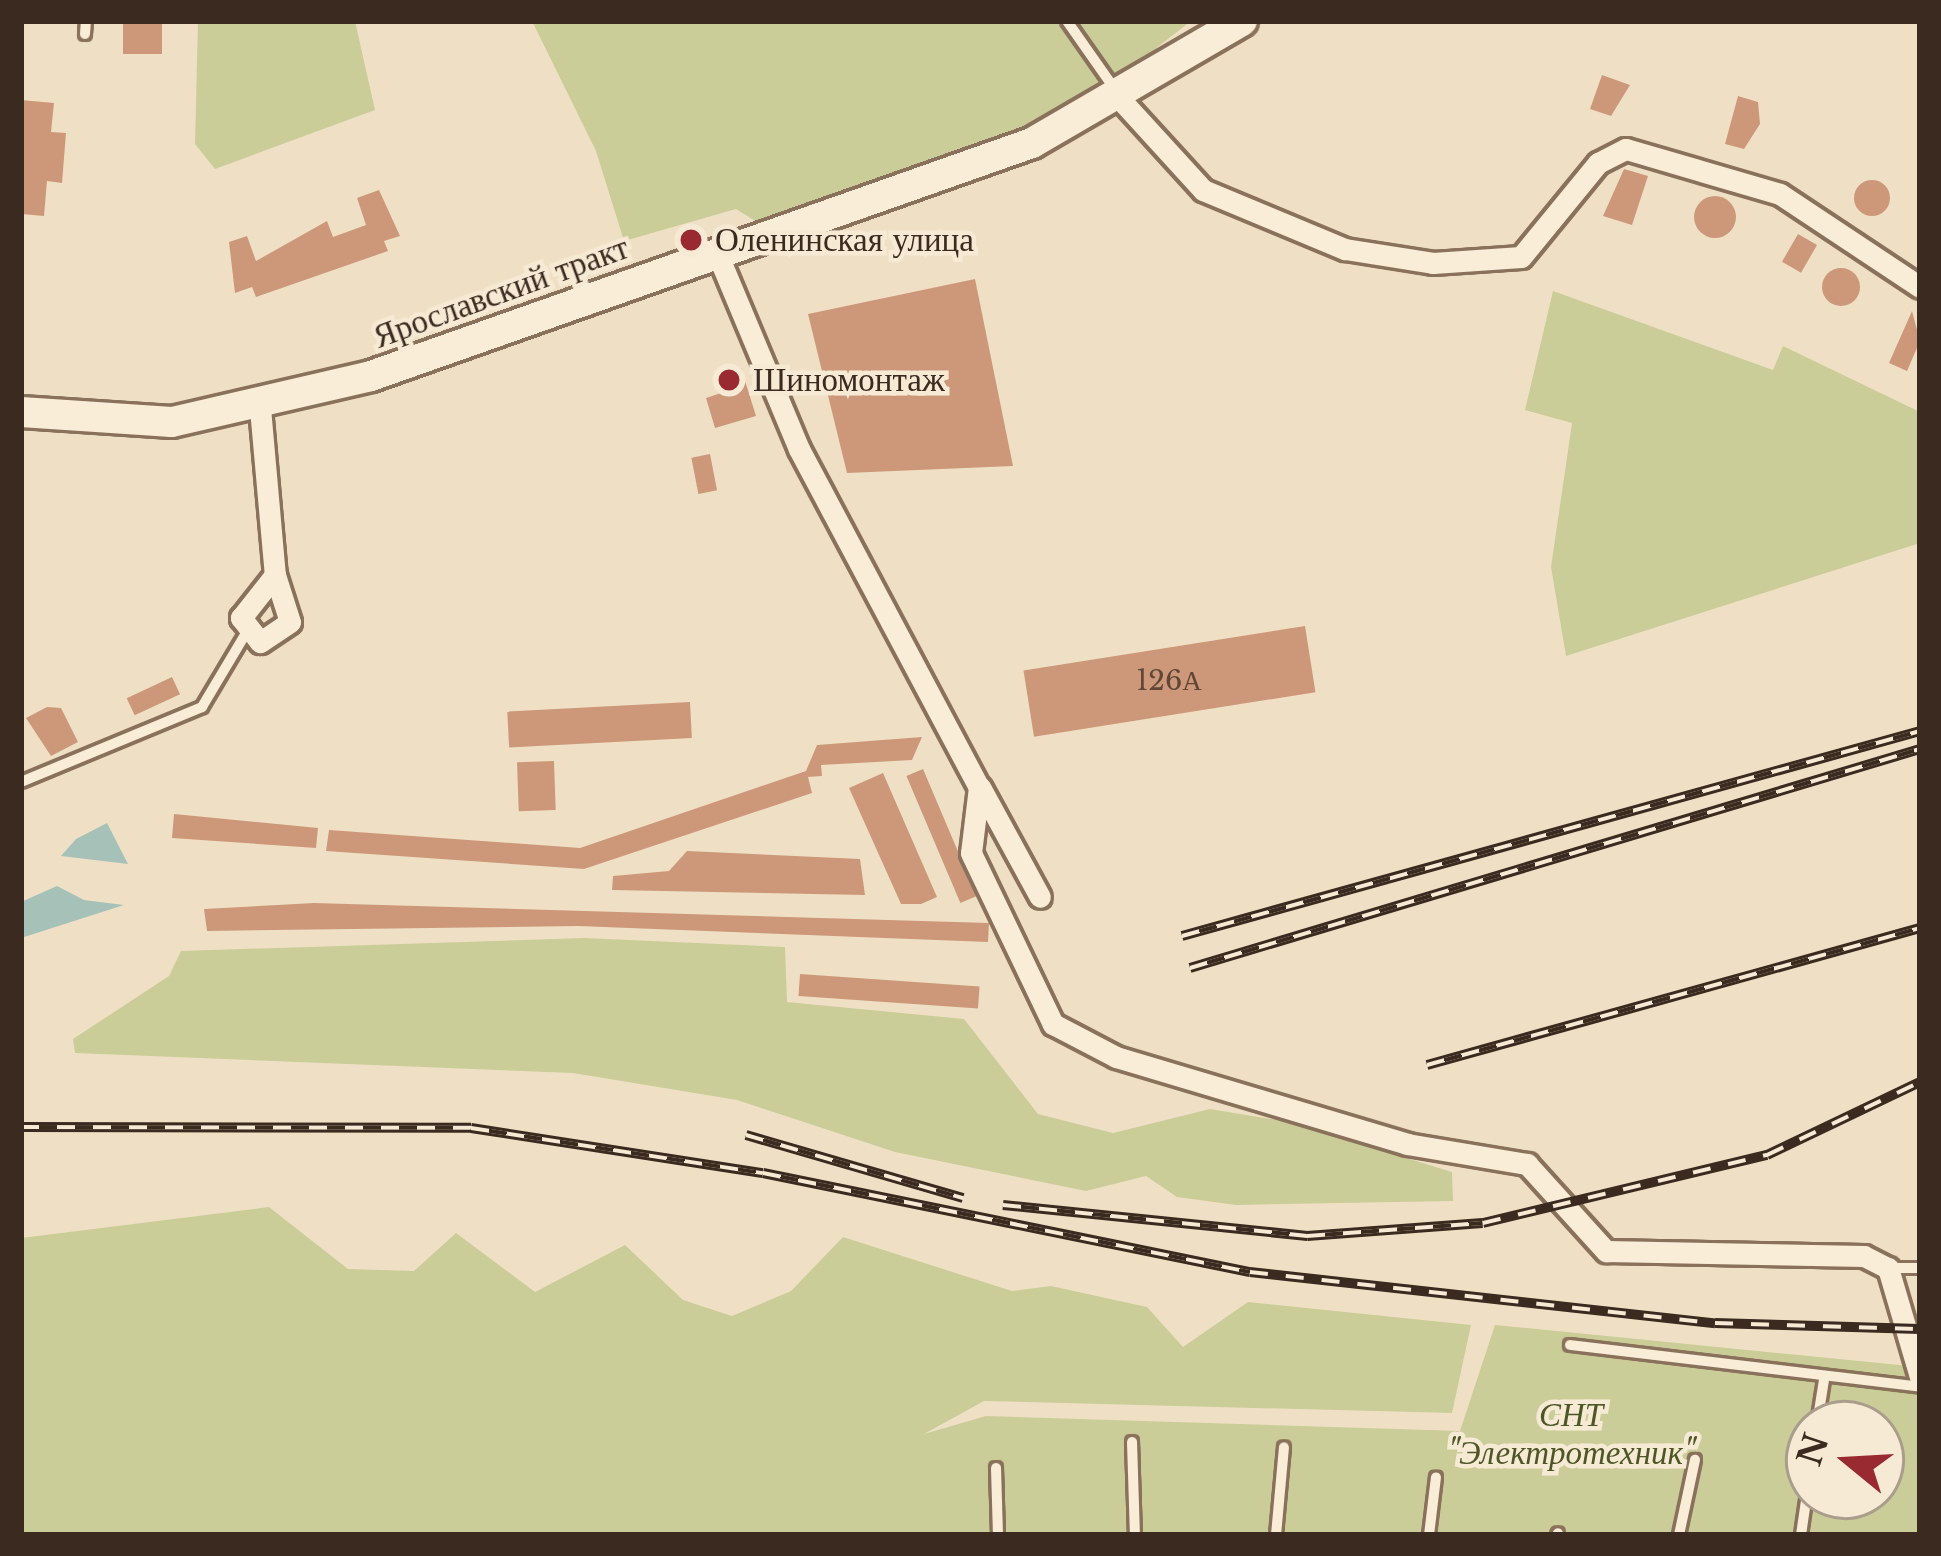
<!DOCTYPE html>
<html>
<head>
<meta charset="utf-8">
<style>
  body { margin:0 }
  #map { position:relative; width:1941px; height:1556px; overflow:hidden; background:#efe0c5; font-family:"Libre Baskerville",serif }
  div>[style] { position:absolute }
  .green>* { inset:0; background:#cacd98 }
  .water>* { inset:0; background:#a6c2b8 }
  .building>* { inset:0; background:#cd987a; transform-origin:0 0 }
  .round { border-radius:50% }
  .roads { filter:drop-shadow(3px 0 #8a715b) drop-shadow(-3px 0 #8a715b) drop-shadow(0 3px #8a715b) drop-shadow(0 -3px #8a715b) }
  .lane>* { height:10px; margin:-5px; padding:0 5px; transform-origin:5px; border-radius:5px; background:#f9edd8 }
  .street>* { height:21px; margin:-10.5px; padding:0 10.5px; transform-origin:10.5px; border-radius:10.5px; background:#f9edd8 }
  .secondary>* { height:30px; margin:-15px; padding:0 15px; transform-origin:15px; border-radius:15px; background:#f9edd8 }
  .rail>* { height:10px; margin-top:-5px; transform-origin:0; background:repeating-linear-gradient(90deg,#f6ead4 0 18px,#3a2a1f 0 36px); box-sizing:border-box; border-block:3px solid #3a2a1f }
  .dots>* { width:33px; height:33px; translate:-50% -50%; box-sizing:border-box; border:6px solid #f6ead4; border-radius:50% }
  span { translate:-50% -50%; white-space:nowrap; text-align:center; line-height:1.15; -webkit-text-stroke:9px #f6ead4; paint-order:stroke }
  .number-label { font-size:27px; color:#5f4636 }
  .number-label span { -webkit-text-stroke-width:0 }
  .poi-label { font-size:33px; color:#3a2a1f }
  .left { translate:0 -50%; text-align:left }
  .street-label { font-size:33px; color:#3a2a1f }
  .park-label { font-size:33px; color:#4d5625; font-style:italic }
  .frame { position:absolute; inset:0; border:24px solid #3a2a1f; pointer-events:none }
  .north { position:absolute; left:1785px; top:1400px; width:120px; height:120px; box-sizing:border-box; background:#f6ead4; border:3px solid #ab9d8c; border-radius:50%; rotate:288deg; font-size:33px; font-weight:700; line-height:48px; text-align:center; color:#3a2a1f }
  .north::after { content:''; display:block; margin:auto; width:42px; height:54px; background:#9a2a31; clip-path:polygon(50% 0,100% 100%,50% 72%,0 100%) }
</style>
</head>
<body>
<div id="map">
  <div class="green">
    <div style="clip-path:polygon(198px 21px,355px 21px,375px 110px,215px 169px,195px 144px)"></div>
    <div style="clip-path:polygon(532px 21px,1191px 21px,1082px 106px,1026px 131px,760px 224px,736px 209px,624px 241px,596px 151px)"></div>
    <div style="clip-path:polygon(1553px 291px,1773px 370px,1783px 346px,1920px 412px,1920px 543px,1566px 656px,1551px 567px,1572px 423px,1525px 410px)"></div>
    <div style="clip-path:polygon(584px 938px,785px 947px,787px 1002px,964px 1019px,1038px 1114px,1113px 1133px,1210px 1109px,1289px 1122px,1452px 1172px,1453px 1201px,1236px 1205px,1177px 1197px,1146px 1176px,1086px 1191px,895px 1152px,737px 1100px,573px 1073px,75px 1053px,73px 1039px,169px 976px,181px 951px)"></div>
    <div style="clip-path:polygon(evenodd,269px 1207px,348px 1269px,414px 1271px,456px 1233px,535px 1292px,625px 1245px,683px 1300px,732px 1316px,791px 1291px,843px 1237px,1012px 1291px,1051px 1286px,1147px 1307px,1183px 1347px,1248px 1302px,1471px 1325px,1452px 1413px,984px 1401px,924px 1434px,986px 1416px,1460px 1431px,1495px 1325px,1920px 1367px,1920px 1535px,21px 1535px,21px 1238px,269px 1207px,1809px 1424px,1881px 1424px,1881px 1496px,1809px 1496px,1809px 1424px)"></div>
  </div>
  <div class="water">
    <div style="clip-path:polygon(107px 823px,128px 864px,61px 856px,76px 839px)"></div>
    <div style="clip-path:polygon(57px 886px,84px 900px,124px 905px,21px 938px,21px 902px)"></div>
  </div>
  <div class="building">
    <div style="left:123px;top:21px;width:39px;height:33px"></div>
    <div style="clip-path:polygon(1602px 75px,1630px 85px,1611px 116px,1590px 109px)"></div>
    <div style="clip-path:polygon(1738px 96px,1758px 102px,1760px 124px,1744px 149px,1725px 144px)"></div>
    <div style="clip-path:polygon(21px 100px,54px 103px,51px 132px,66px 133px,62px 183px,47px 181px,44px 216px,21px 214px)"></div>
    <div style="clip-path:polygon(1624px 169px,1648px 176px,1632px 225px,1603px 216px)"></div>
    <div class="round" style="left:1854px;top:180px;width:36px;height:36px"></div>
    <div style="clip-path:polygon(379px 190px,400px 236px,384px 241px,388px 251px,256px 297px,252px 287px,235px 293px,229px 242px,247px 236px,256px 261px,327px 221px,333px 237px,366px 225px,357px 198px)"></div>
    <div class="round" style="left:1694px;top:196px;width:42px;height:42px"></div>
    <div style="left:1798px;top:234px;width:22px;height:32px;rotate:30deg"></div>
    <div class="round" style="left:1822px;top:268px;width:38px;height:38px"></div>
    <div style="clip-path:polygon(975px 279px,1013px 466px,847px 473px,808px 314px)"></div>
    <div style="clip-path:polygon(1912px 311px,1920px 341px,1907px 371px,1889px 363px)"></div>
    <div style="clip-path:polygon(741px 368px,756px 416px,715px 428px,706px 398px,727px 391px,722px 374px)"></div>
    <div style="left:710px;top:454px;width:37px;height:19px;rotate:79deg"></div>
    <div style="left:1305px;top:626px;width:67px;height:285px;rotate:81deg"></div>
    <div style="left:172px;top:677px;width:19px;height:50px;rotate:65deg"></div>
    <div style="left:690px;top:702px;width:36px;height:183px;rotate:87deg"></div>
    <div style="clip-path:polygon(47px 707px,61px 708px,78px 742px,51px 756px,26px 718px)"></div>
    <div style="clip-path:polygon(922px 737px,912px 760px,821px 765px,822px 776px,808px 777px,812px 793px,584px 869px,326px 851px,329px 830px,580px 848px,806px 771px,817px 745px)"></div>
    <div style="left:554px;top:761px;width:49px;height:37px;rotate:88deg"></div>
    <div style="left:923px;top:769px;width:138px;height:18px;rotate:67deg"></div>
    <div style="clip-path:polygon(883px 773px,937px 897px,921px 904px,901px 904px,849px 788px)"></div>
    <div style="clip-path:polygon(174px 814px,318px 828px,316px 848px,172px 838px)"></div>
    <div style="clip-path:polygon(687px 851px,860px 859px,865px 895px,612px 890px,613px 876px,669px 871px)"></div>
    <div style="clip-path:polygon(314px 903px,989px 923px,988px 942px,578px 926px,207px 931px,204px 909px)"></div>
    <div style="left:800px;top:974px;width:180px;height:22px;rotate:4deg"></div>
  </div>
  <div class="roads">
    <div class="lane">
      <div style="left:1067px;top:21px;width:85px;rotate:55deg"></div>
      <div style="left:85px;top:34px;width:13px;rotate:-86deg"></div>
      <div style="left:21px;top:782px;width:196px;rotate:-22.5deg"></div>
      <div style="left:202px;top:707px;width:84px;rotate:-59.2deg"></div>
      <div style="left:1888px;top:1268px;width:32px"></div>
      <div style="left:1570px;top:1345px;width:353px;rotate:6.8deg"></div>
      <div style="left:1817px;top:1424px;width:45px;rotate:-81deg"></div>
      <div style="left:1132px;top:1442px;width:93px;rotate:88.2deg"></div>
      <div style="left:996px;top:1468px;width:67px;rotate:88.3deg"></div>
      <div style="left:1276px;top:1535px;width:88px;rotate:-84.8deg"></div>
      <div style="left:1429px;top:1535px;width:58px;rotate:-83.1deg"></div>
      <div style="left:1557px;top:1535px;width:2px;rotate:-63deg"></div>
      <div style="left:1679px;top:1535px;width:77px;rotate:-78deg"></div>
      <div style="left:1801px;top:1535px;width:56px;rotate:-81.7deg"></div>
    </div>
    <div class="street">
      <div style="left:1120px;top:99px;width:123px;rotate:47.6deg"></div>
      <div style="left:1203px;top:190px;width:154px;rotate:22.6deg"></div>
      <div style="left:1345px;top:249px;width:89px;rotate:9deg"></div>
      <div style="left:1433px;top:263px;width:88px;rotate:-3.9deg"></div>
      <div style="left:1521px;top:257px;width:122px;rotate:-50.7deg"></div>
      <div style="left:1598px;top:163px;width:31px;rotate:-27deg"></div>
      <div style="left:1626px;top:149px;width:160px;rotate:16.3deg"></div>
      <div style="left:1780px;top:194px;width:168px;rotate:33.6deg"></div>
      <div style="left:717px;top:253px;width:212px;rotate:67.3deg"></div>
      <div style="left:799px;top:449px;width:383px;rotate:62deg"></div>
      <div style="left:979px;top:787px;width:66px;rotate:96.9deg"></div>
      <div style="left:971px;top:853px;width:190px;rotate:64.4deg"></div>
      <div style="left:1053px;top:1024px;width:71px;rotate:27.6deg"></div>
      <div style="left:1116px;top:1057px;width:304px;rotate:16.6deg"></div>
      <div style="left:1407px;top:1144px;width:122px;rotate:9.5deg"></div>
      <div style="left:1527px;top:1164px;width:118px;rotate:47.8deg"></div>
      <div style="left:1606px;top:1251px;width:258px;rotate:1.1deg"></div>
      <div style="left:1864px;top:1256px;width:27px;rotate:27deg"></div>
      <div style="left:1888px;top:1268px;width:114px;rotate:73.6deg"></div>
      <div style="left:260px;top:408px;width:168px;rotate:84.9deg"></div>
      <div style="left:275px;top:575px;width:49px;rotate:72.3deg"></div>
      <div style="left:290px;top:622px;width:36px;rotate:146deg"></div>
      <div style="left:260px;top:642px;width:31px;rotate:-128deg"></div>
      <div style="left:241px;top:618px;width:55px;rotate:-51.7deg"></div>
      <div style="left:980px;top:787px;width:125px;rotate:61.4deg"></div>
    </div>
    <div class="secondary">
      <div style="left:21px;top:412px;width:151px;rotate:3.8deg"></div>
      <div style="left:172px;top:422px;width:204px;rotate:-13deg"></div>
      <div style="left:371px;top:376px;width:701px;rotate:-19.42deg"></div>
      <div style="left:1032px;top:143px;width:243px;rotate:-30.2deg"></div>
    </div>
  </div>
  <div class="rail">
    <div style="left:1182px;top:936px;width:766px;rotate:-15.52deg"></div>
    <div style="left:1190px;top:968px;width:762px;rotate:-16.7deg"></div>
    <div style="left:1427px;top:1065px;width:512px;rotate:-15.53deg"></div>
    <div style="left:21px;top:1127px;width:450px;rotate:0.1deg"></div>
    <div style="left:471px;top:1128px;width:295px;rotate:8.8deg"></div>
    <div style="left:763px;top:1173px;width:497px;rotate:11.5deg"></div>
    <div style="left:1250px;top:1272px;width:468px;rotate:6.3deg"></div>
    <div style="left:1715px;top:1323px;width:205px;rotate:1.7deg"></div>
    <div style="left:746px;top:1135px;width:226px;rotate:16.2deg"></div>
    <div style="left:1003px;top:1205px;width:306px;rotate:5.8deg"></div>
    <div style="left:1307px;top:1236px;width:176px;rotate:-4.2deg"></div>
    <div style="left:1483px;top:1223px;width:292px;rotate:-13.5deg"></div>
    <div style="left:1767px;top:1155px;width:170px;rotate:-25.5deg"></div>
  </div>
  <div class="dots">
    <div style="left:691px;top:240px;background:#9a2a31"></div>
    <div style="left:729px;top:380px;background:#9a2a31"></div>
  </div>
  <div class="number-label">
    <span style="left:1169px;top:681px">126А</span>
  </div>
  <div class="poi-label">
    <span class="left" style="left:715px;top:240px">Оленинская улица</span>
    <span class="left" style="left:753px;top:380px">Шиномонтаж</span>
  </div>
  <div class="street-label">
    <span style="left:501px;top:292px;rotate:-20deg">Ярославский тракт</span>
  </div>
  <div class="park-label">
    <span style="left:1571px;top:1434px">СНТ<br>"Электротехник"</span>
  </div>
  <div class="frame"></div>
  <div class="north">N</div>
</div>
</body>
</html>
